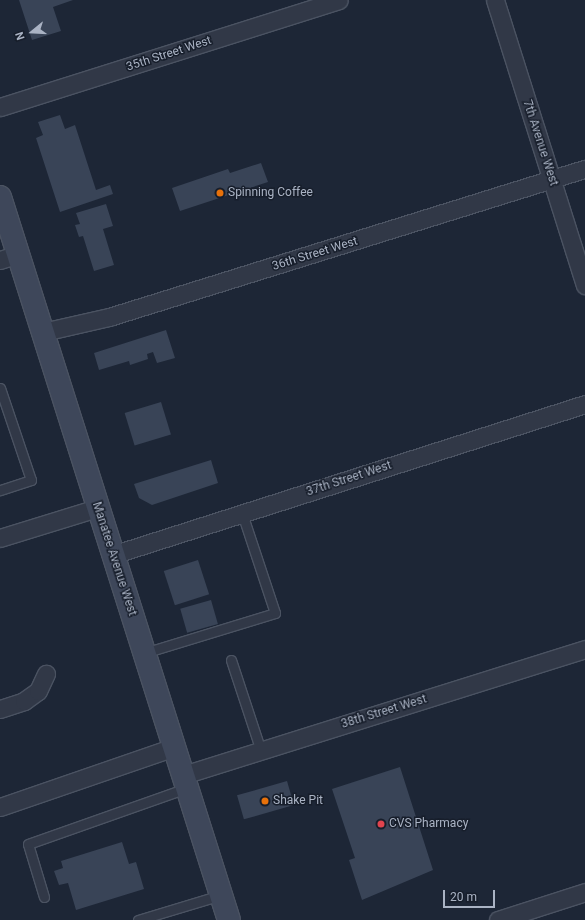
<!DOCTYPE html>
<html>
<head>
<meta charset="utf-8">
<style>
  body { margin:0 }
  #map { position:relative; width:585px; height:920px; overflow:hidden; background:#1d2636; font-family:Roboto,sans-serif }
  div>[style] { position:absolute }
  .building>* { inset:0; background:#394457; transform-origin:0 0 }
  .roads { filter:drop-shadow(1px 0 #4b5362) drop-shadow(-1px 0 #4b5362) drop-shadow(0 1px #4b5362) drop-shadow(0 -1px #4b5362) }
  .lane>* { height:9px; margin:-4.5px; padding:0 4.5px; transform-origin:4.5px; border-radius:4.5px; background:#313847 }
  .street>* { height:17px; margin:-8.5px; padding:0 8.5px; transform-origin:8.5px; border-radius:8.5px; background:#313847 }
  .secondary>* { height:22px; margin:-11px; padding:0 11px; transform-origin:11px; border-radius:11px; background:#3e475a }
  .dots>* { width:11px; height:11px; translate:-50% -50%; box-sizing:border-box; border:2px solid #171e2b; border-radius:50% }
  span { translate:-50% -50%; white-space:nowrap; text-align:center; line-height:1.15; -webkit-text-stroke:3px #171e2b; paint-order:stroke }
  .street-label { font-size:12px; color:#aab3c4 }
  .poi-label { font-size:12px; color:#aab3c4 }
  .left { translate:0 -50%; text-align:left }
  .north { position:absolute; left:12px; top:12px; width:40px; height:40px; -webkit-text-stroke:3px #171e2b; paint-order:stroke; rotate:252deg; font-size:11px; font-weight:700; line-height:16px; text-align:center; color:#aab3c4 }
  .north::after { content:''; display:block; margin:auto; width:14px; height:18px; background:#aab3c4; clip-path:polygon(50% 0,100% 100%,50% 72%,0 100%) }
  .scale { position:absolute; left:443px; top:890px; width:52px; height:18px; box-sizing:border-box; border:2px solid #aab3c4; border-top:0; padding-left:5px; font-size:12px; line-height:14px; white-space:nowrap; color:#aab3c4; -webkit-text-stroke:3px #171e2b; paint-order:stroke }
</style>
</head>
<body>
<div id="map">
  <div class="building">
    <div style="clip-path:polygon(19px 0,73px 0,53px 7px,61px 31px,32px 40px)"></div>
    <div style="clip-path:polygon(60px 115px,65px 129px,75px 125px,96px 190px,110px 185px,113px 194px,60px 212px,36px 138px,43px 135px,38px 122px)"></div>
    <div style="clip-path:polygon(261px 163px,268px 182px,180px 211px,172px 188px,228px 169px,230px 173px)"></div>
    <div style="clip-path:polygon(106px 204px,113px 226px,103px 229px,114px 265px,94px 271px,83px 236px,79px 237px,75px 225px,80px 224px,76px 213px)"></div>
    <div style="clip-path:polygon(166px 330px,175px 358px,157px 363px,153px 352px,147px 354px,148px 359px,130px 365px,129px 361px,99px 370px,94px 353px)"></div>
    <div style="left:161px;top:402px;width:34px;height:38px;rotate:73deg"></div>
    <div style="clip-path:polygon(211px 460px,218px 483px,152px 505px,139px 498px,134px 484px)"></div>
    <div style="left:198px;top:560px;width:36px;height:36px;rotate:72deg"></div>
    <div style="left:211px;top:600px;width:25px;height:32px;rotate:74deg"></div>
    <div style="clip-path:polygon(400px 767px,433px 870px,362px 900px,349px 860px,355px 858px,332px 789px)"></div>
    <div style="left:287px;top:781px;width:25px;height:52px;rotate:74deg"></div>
    <div style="clip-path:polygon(122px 842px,129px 864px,136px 862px,144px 889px,76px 910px,68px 883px,59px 885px,54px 871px,63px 868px,61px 861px)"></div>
  </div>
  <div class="roads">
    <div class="lane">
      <div style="left:0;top:388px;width:97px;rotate:71.4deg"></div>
      <div style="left:31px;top:480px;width:33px;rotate:162deg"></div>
      <div style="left:144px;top:653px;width:137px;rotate:-17deg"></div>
      <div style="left:275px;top:613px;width:105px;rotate:-108.3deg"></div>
      <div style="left:231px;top:660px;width:96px;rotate:71.8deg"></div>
      <div style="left:44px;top:897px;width:55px;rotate:-106.8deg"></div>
      <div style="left:28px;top:844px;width:169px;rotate:-19.4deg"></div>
      <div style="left:138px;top:920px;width:87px;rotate:-16.8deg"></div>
    </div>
    <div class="street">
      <div style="left:495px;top:0;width:299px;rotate:72.5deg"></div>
      <div style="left:0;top:107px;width:355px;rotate:-17.5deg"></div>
      <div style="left:0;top:260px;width:19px;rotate:-18deg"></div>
      <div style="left:43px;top:332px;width:68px;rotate:-12.8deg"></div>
      <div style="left:109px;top:317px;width:498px;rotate:-17.3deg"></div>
      <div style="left:0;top:538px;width:102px;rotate:-17.2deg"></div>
      <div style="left:112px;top:555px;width:497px;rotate:-17.7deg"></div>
      <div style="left:0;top:709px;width:25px;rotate:-18deg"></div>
      <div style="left:24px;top:701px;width:17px;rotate:-36deg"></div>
      <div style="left:38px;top:691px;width:19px;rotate:-65deg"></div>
      <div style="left:183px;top:775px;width:421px;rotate:-17.4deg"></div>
      <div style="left:0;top:807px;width:184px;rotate:-19deg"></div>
      <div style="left:498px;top:920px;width:91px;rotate:-17.8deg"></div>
    </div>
    <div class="secondary">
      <div style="left:0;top:197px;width:758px;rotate:72.43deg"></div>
    </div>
  </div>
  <div class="dots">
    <div style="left:220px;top:193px;background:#e8710a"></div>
    <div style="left:265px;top:801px;background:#e8710a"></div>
    <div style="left:381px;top:824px;background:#e0444e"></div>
  </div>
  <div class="street-label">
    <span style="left:169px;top:54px;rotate:-18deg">35th Street West</span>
    <span style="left:540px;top:143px;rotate:72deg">7th Avenue West</span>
    <span style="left:315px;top:254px;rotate:-17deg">36th Street West</span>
    <span style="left:349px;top:479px;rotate:-18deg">37th Street West</span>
    <span style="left:114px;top:559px;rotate:72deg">Manatee Avenue West</span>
    <span style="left:384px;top:712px;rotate:-17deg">38th Street West</span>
  </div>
  <div class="poi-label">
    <span class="left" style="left:228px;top:193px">Spinning Coffee</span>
    <span class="left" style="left:273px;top:801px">Shake Pit</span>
    <span class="left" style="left:389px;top:824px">CVS Pharmacy</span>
  </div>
  <div class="north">N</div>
  <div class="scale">20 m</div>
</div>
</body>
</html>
